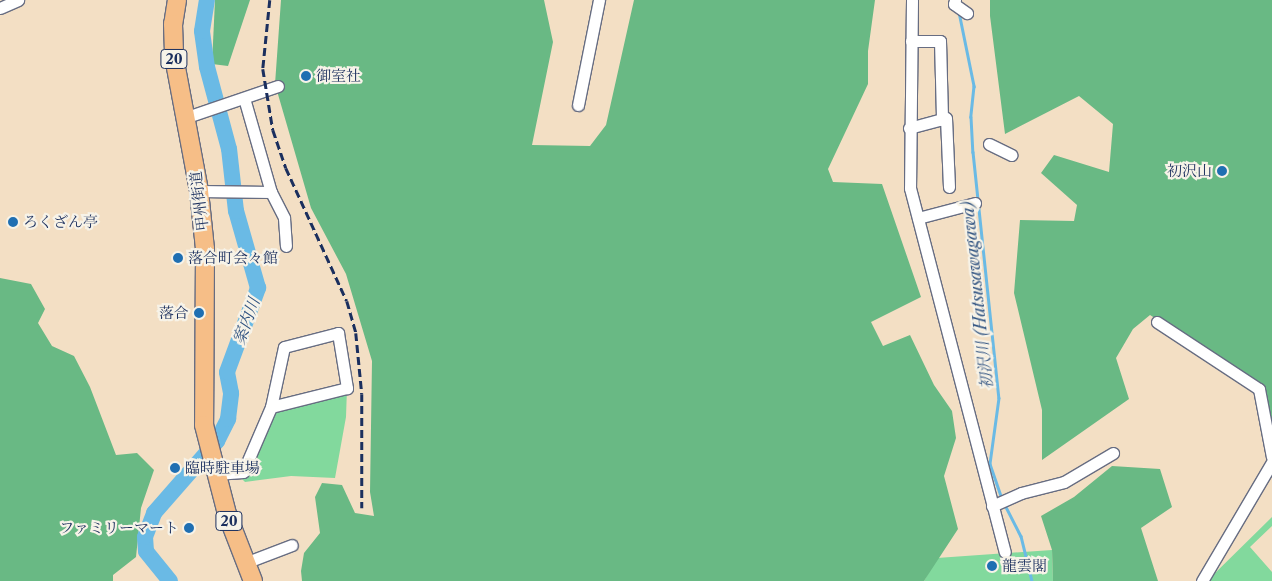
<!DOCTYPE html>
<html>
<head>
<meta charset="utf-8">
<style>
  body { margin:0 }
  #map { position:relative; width:1272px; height:581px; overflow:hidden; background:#f3dfc4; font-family:"Libre Caslon Text","Noto Serif JP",serif }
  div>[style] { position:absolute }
  .green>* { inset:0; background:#82d99d }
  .forest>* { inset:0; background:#69b984 }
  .stream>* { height:2.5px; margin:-1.25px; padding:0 1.25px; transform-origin:1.25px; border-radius:1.25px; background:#6abae5 }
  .river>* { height:16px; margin:-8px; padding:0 8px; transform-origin:8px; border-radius:8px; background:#6abae5 }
  .roads { filter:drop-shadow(1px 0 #676d82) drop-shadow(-1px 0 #676d82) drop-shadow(0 1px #676d82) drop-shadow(0 -1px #676d82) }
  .minor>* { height:11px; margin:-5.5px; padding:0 5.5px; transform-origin:5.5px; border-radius:5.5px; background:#fff }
  .highway>* { height:18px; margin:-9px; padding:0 9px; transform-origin:9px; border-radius:9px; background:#f6be87 }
  .rail>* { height:2.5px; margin-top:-1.25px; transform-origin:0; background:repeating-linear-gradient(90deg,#1b2f5e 0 8px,transparent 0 12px) }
  .dots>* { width:14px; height:14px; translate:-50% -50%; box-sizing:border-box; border:2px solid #f7f3e8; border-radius:50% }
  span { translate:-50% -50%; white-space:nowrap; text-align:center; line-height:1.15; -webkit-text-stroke:4.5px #f7f3e8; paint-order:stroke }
  .shield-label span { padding:1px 4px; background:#f7f3e8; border:1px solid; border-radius:4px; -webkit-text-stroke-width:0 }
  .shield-label { font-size:14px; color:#1b2f5e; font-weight:700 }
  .poi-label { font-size:15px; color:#1b2f5e }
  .left { translate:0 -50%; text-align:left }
  .right { translate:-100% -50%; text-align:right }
  .street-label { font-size:15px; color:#1b2f5e }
  .water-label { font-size:16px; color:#2f5280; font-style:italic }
</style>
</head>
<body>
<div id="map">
  <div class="green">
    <div style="clip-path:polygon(347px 388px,346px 417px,335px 478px,291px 476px,245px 482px,237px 474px,271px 407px)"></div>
    <div style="clip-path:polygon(1272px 517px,1272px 526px,1250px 547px,1272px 572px,1272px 581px,1207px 581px)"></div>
    <div style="clip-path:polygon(1052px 550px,1053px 581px,924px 581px,937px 558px)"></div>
  </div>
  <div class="forest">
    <div style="clip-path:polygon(215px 0,250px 0,228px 66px,212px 64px)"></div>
    <div style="clip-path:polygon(281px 0,544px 0,553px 42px,532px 145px,590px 146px,606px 125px,634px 0,875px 0,868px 51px,868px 84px,828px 169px,833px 182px,882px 184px,921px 297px,871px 322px,883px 346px,910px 335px,934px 385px,952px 411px,956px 438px,944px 476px,958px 529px,924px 581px,302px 581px,301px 571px,304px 553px,320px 533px,315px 497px,322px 483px,342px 485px,355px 513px,374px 516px,370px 492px,372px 361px,346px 274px,311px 208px,275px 84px)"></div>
    <div style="clip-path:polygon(990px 0,1272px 0,1272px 442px,1261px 386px,1150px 315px,1133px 329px,1116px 358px,1129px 399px,1042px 460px,1042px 410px,1014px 293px,1020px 220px,1074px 221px,1077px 205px,1041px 173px,1054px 155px,1109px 172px,1113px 124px,1079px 96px,1005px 134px,990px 16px)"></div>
    <div style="clip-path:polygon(0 278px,31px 284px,45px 309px,38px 323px,52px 346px,74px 356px,90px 387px,116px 455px,137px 453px,154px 470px,141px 508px,136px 557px,113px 575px,113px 581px,0 581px)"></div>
    <div style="clip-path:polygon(1112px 466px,1160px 469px,1172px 507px,1141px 528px,1158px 581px,1053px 581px,1052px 550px,1041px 516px,1074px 497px)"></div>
  </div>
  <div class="stream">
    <div style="left:959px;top:12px;width:76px;rotate:78.5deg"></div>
    <div style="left:974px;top:86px;width:31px;rotate:96deg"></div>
    <div style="left:971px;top:117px;width:35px;rotate:87deg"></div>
    <div style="left:973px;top:152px;width:247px;rotate:84deg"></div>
    <div style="left:999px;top:398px;width:67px;rotate:97.8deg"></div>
    <div style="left:990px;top:464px;width:36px;rotate:71deg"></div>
    <div style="left:1004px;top:503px;width:37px;rotate:63deg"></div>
    <div style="left:1021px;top:536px;width:46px;rotate:76.3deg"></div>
  </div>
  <div class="river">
    <div style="left:170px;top:581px;width:38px;rotate:-129deg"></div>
    <div style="left:146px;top:551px;width:14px;rotate:-94deg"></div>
    <div style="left:145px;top:537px;width:26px;rotate:-69deg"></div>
    <div style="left:154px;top:513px;width:96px;rotate:-48.8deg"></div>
    <div style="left:217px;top:441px;width:25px;rotate:-63deg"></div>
    <div style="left:228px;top:419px;width:26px;rotate:-83deg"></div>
    <div style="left:231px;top:393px;width:21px;rotate:-101deg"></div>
    <div style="left:227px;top:372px;width:90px;rotate:-69.7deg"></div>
    <div style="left:258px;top:288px;width:80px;rotate:-105.9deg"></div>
    <div style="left:236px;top:211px;width:62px;rotate:-96.4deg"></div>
    <div style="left:229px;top:149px;width:85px;rotate:-105deg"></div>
    <div style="left:207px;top:67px;width:36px;rotate:-98deg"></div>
    <div style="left:202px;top:31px;width:31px;rotate:-81deg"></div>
  </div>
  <div class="roads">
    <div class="minor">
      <div style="left:912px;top:0;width:188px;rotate:90.6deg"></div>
      <div style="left:910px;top:188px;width:376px;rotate:75.4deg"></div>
      <div style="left:955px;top:0;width:4px;rotate:104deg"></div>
      <div style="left:954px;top:4px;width:16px;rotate:35deg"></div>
      <div style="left:0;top:8px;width:20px;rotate:-24deg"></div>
      <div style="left:911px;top:41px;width:29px"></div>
      <div style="left:940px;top:41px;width:79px;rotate:88.5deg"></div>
      <div style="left:244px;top:98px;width:98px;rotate:74deg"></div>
      <div style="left:578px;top:105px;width:107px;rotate:-78.7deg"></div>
      <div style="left:187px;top:117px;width:96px;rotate:-18.8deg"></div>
      <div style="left:909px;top:128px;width:38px;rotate:-15deg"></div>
      <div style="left:946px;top:118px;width:69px;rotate:87.5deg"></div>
      <div style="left:989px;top:144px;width:25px;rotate:26deg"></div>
      <div style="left:199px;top:191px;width:72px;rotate:0.8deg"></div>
      <div style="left:271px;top:192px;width:29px;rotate:63deg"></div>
      <div style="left:284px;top:218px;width:28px;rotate:86deg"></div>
      <div style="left:918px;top:218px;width:59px;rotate:-14.7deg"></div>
      <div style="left:1157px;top:322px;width:122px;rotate:33.3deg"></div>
      <div style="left:1259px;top:389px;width:69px;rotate:79.2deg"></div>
      <div style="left:216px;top:474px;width:27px;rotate:-4deg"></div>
      <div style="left:243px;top:472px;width:71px;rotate:-66.7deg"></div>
      <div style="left:271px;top:407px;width:61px;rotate:-77.8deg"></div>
      <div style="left:284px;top:347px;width:56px;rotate:-14.5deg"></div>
      <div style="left:338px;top:333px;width:56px;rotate:80.7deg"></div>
      <div style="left:347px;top:388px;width:78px;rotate:166deg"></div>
      <div style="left:992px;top:506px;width:32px;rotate:-24deg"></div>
      <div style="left:1021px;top:493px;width:44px;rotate:-14.3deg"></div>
      <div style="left:1064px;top:482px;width:57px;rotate:-30.6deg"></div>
      <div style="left:245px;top:563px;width:50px;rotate:-21deg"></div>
      <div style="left:1202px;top:581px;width:138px;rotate:-59.5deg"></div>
    </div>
    <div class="highway">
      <div style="left:177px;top:0;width:24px;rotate:99deg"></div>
      <div style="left:173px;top:24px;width:33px;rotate:88deg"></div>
      <div style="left:174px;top:57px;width:136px;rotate:79.4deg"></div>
      <div style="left:199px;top:191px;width:58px;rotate:84.1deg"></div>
      <div style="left:205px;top:249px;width:176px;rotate:90.3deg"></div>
      <div style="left:204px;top:425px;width:92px;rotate:75.5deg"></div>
      <div style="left:227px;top:514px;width:72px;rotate:68.8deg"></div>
    </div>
  </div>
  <div class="rail">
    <div style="left:270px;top:0;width:69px;rotate:95.8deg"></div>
    <div style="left:263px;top:69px;width:62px;rotate:80.7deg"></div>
    <div style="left:273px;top:130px;width:40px;rotate:71.1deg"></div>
    <div style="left:286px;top:168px;width:146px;rotate:65.4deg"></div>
    <div style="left:347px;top:301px;width:33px;rotate:74deg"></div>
    <div style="left:356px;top:333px;width:61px;rotate:84.4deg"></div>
    <div style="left:362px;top:394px;width:114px;rotate:90deg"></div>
  </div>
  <div class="dots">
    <div style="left:306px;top:76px;background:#1f6fb2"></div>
    <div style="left:1222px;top:171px;background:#1f6fb2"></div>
    <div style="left:13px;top:222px;background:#1f6fb2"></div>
    <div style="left:178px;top:258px;background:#1f6fb2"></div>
    <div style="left:199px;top:313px;background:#1f6fb2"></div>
    <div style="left:175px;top:468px;background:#1f6fb2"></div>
    <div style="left:189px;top:528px;background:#1f6fb2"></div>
    <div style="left:992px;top:566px;background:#1f6fb2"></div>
  </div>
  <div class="shield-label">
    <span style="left:174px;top:59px">20</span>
    <span style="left:229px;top:521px">20</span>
  </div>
  <div class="poi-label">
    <span class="left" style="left:316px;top:76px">御室社</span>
    <span class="right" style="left:1212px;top:171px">初沢山</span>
    <span class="left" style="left:23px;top:222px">ろくざん亭</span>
    <span class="left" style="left:188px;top:258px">落合町会々館</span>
    <span class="right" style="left:189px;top:313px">落合</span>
    <span class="left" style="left:185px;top:468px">臨時駐車場</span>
    <span class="right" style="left:179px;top:528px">ファミリーマート</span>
    <span class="left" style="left:1002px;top:566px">龍雲閣</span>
  </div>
  <div class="street-label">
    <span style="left:199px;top:201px;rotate:-97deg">甲州街道</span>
  </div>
  <div class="water-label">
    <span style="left:977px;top:295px;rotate:-96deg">初沢川 (Hatsusawagawa)</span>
    <span style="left:246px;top:321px;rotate:-70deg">案内川</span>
  </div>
</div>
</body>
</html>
